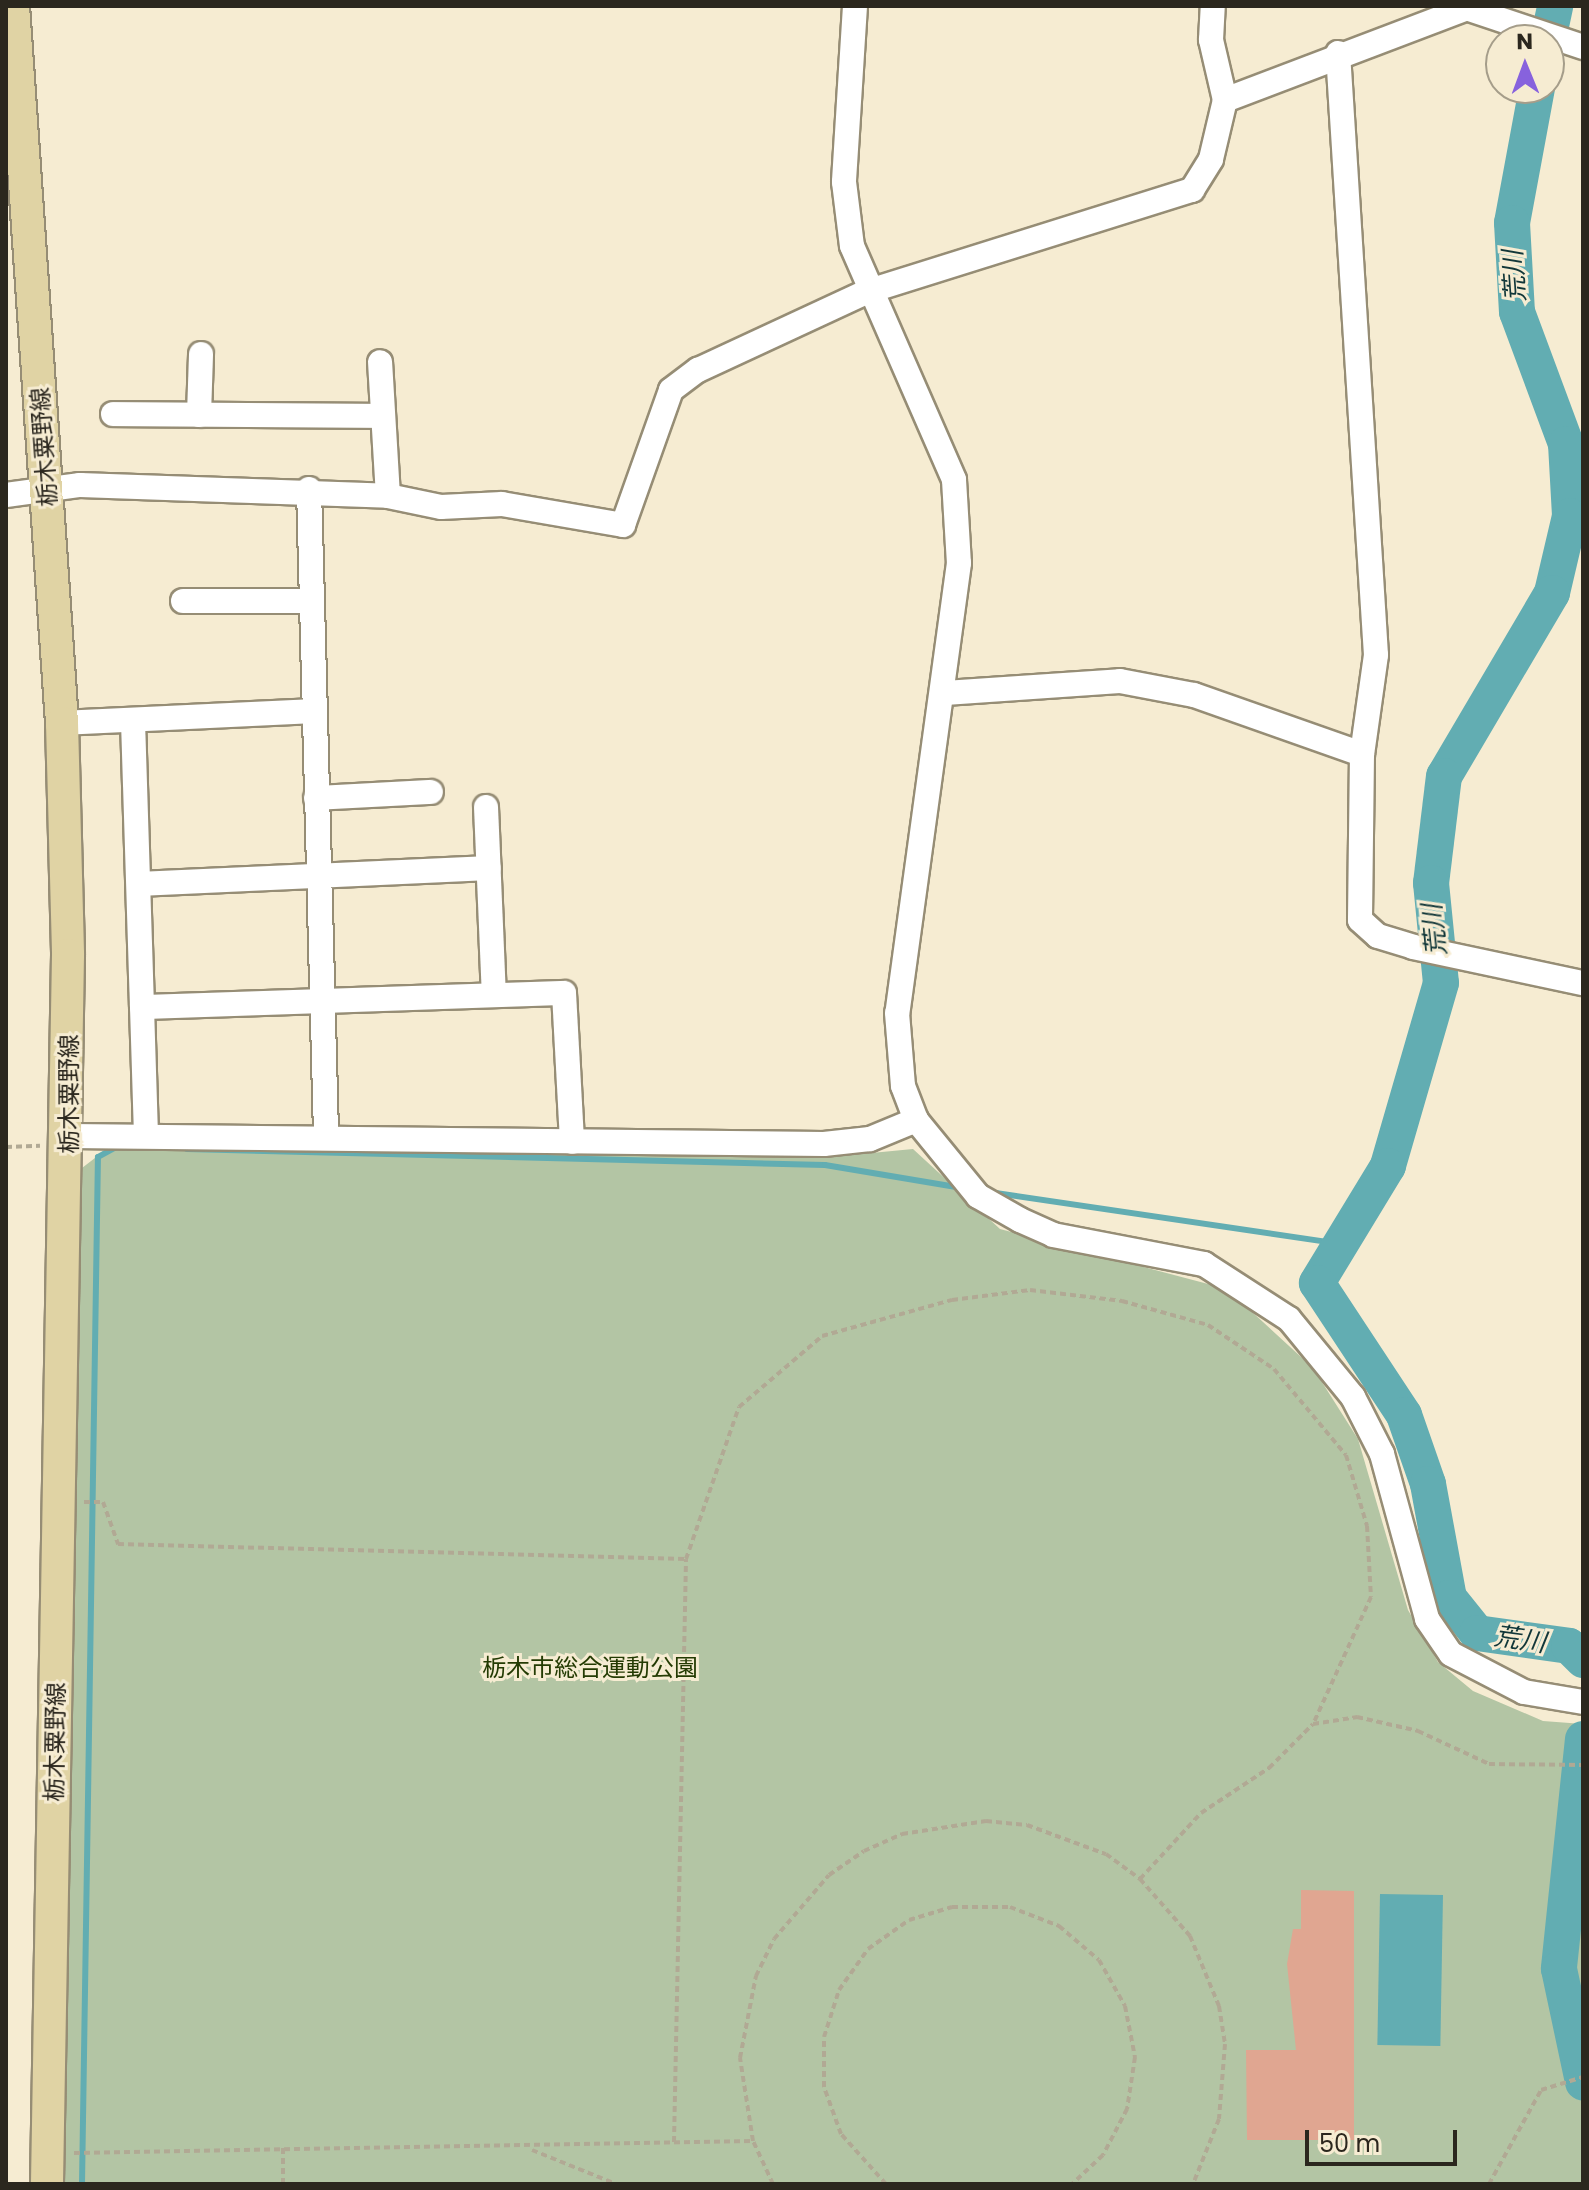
<!DOCTYPE html>
<html>
<head>
<meta charset="utf-8">
<style>
  body { margin:0 }
  #map { position:relative; width:1589px; height:2190px; overflow:hidden; background:#f6ecd2; font-family:Poppins,"Noto Sans JP",sans-serif }
  div>[style] { position:absolute }
  .green>* { inset:0; background:#b3c5a4 }
  .water>* { inset:0; background:#62adb2; transform-origin:0 0 }
  .stream>* { height:6px; margin:-3px; padding:0 3px; transform-origin:3px; border-radius:3px; background:#62adb2 }
  .river>* { height:36px; margin:-18px; padding:0 18px; transform-origin:18px; border-radius:18px; background:#62adb2 }
  .building>* { inset:0; background:#e0a691 }
  .path>* { height:4px; margin-top:-2px; transform-origin:0; background:repeating-linear-gradient(90deg,#b1a994 0 6px,transparent 0 10px) }
  .roads { filter:drop-shadow(2px 0 #968d75) drop-shadow(-2px 0 #968d75) drop-shadow(0 2px #968d75) drop-shadow(0 -2px #968d75) }
  .minor>* { height:24px; margin:-12px; padding:0 12px; transform-origin:12px; border-radius:12px; background:#fff }
  .major>* { height:32px; margin:-16px; padding:0 16px; transform-origin:16px; border-radius:16px; background:#e0d3a4 }
  span { translate:-50% -50%; white-space:nowrap; text-align:center; line-height:1.15; -webkit-text-stroke:6px #f6ecd2; paint-order:stroke }
  .street-label { font-size:24px; color:#2b271e }
  .park-label { font-size:24px; color:#243b03 }
  .water-label { font-size:26px; color:#113739; font-style:italic }
  .frame { position:absolute; inset:0; border:8px solid #2b271e; pointer-events:none }
  .north { position:absolute; left:1485px; top:24px; width:80px; height:80px; box-sizing:border-box; background:#f6ecd2; border:2px solid #a59d8a; border-radius:50%; rotate:359deg; font-size:22px; font-weight:700; line-height:32px; text-align:center; color:#2b271e }
  .north::after { content:''; display:block; margin:auto; width:28px; height:36px; background:#8762dd; clip-path:polygon(50% 0,100% 100%,50% 72%,0 100%) }
  .scale { position:absolute; left:1305px; top:2130px; width:152px; height:36px; box-sizing:border-box; border:4px solid #2b271e; border-top:0; padding-left:10px; font-size:24px; line-height:28px; white-space:nowrap; color:#2b271e; -webkit-text-stroke:6px #f6ecd2; paint-order:stroke }
</style>
</head>
<body>
<div id="map">
  <div class="green">
    <div style="clip-path:polygon(117px 1141px,830px 1157px,913px 1149px,1000px 1229px,1227px 1289px,1313px 1368px,1358px 1439px,1408px 1610px,1438px 1662px,1473px 1691px,1543px 1721px,1583px 1724px,1583px 2184px,60px 2184px,82px 1168px)"></div>
  </div>
  <div class="water">
    <div style="left:1380px;top:1894px;width:63px;height:151px;rotate:1deg"></div>
  </div>
  <div class="stream">
    <div style="left:187px;top:1149px;width:638px;rotate:1.44deg"></div>
    <div style="left:825px;top:1165px;width:139px;rotate:9.5deg"></div>
    <div style="left:989px;top:1192px;width:357px;rotate:8.4deg"></div>
    <div style="left:82px;top:2184px;width:1027px;rotate:-89.11deg"></div>
    <div style="left:98px;top:1157px;width:21px;rotate:-29deg"></div>
  </div>
  <div class="river">
    <div style="left:1548px;top:40px;width:35px;rotate:-78deg"></div>
    <div style="left:1537px;top:88px;width:137px;rotate:100.5deg"></div>
    <div style="left:1512px;top:223px;width:89px;rotate:86.8deg"></div>
    <div style="left:1517px;top:312px;width:141px;rotate:69.6deg"></div>
    <div style="left:1566px;top:444px;width:72px;rotate:86.8deg"></div>
    <div style="left:1570px;top:516px;width:79px;rotate:103.2deg"></div>
    <div style="left:1552px;top:593px;width:212px;rotate:120.5deg"></div>
    <div style="left:1444px;top:776px;width:108px;rotate:96.9deg"></div>
    <div style="left:1431px;top:883px;width:100px;rotate:84.3deg"></div>
    <div style="left:1441px;top:983px;width:191px;rotate:106.2deg"></div>
    <div style="left:1388px;top:1166px;width:137px;rotate:121.3deg"></div>
    <div style="left:1317px;top:1283px;width:158px;rotate:56.6deg"></div>
    <div style="left:1404px;top:1415px;width:73px;rotate:70.8deg"></div>
    <div style="left:1428px;top:1484px;width:116px;rotate:79.6deg"></div>
    <div style="left:1449px;top:1598px;width:45px;rotate:51.3deg"></div>
    <div style="left:1477px;top:1633px;width:93px;rotate:8deg"></div>
    <div style="left:1569px;top:1646px;width:20px;rotate:45deg"></div>
    <div style="left:1583px;top:1739px;width:231px;rotate:96deg"></div>
    <div style="left:1559px;top:1969px;width:116px;rotate:78deg"></div>
  </div>
  <div class="building">
    <div style="clip-path:polygon(1301px 1890px,1354px 1891px,1354px 2140px,1247px 2140px,1246px 2050px,1296px 2050px,1287px 1964px,1293px 1929px,1301px 1929px)"></div>
  </div>
  <div class="path">
    <div style="left:6px;top:1147px;width:34px;rotate:-2deg"></div>
    <div style="left:84px;top:1502px;width:19px"></div>
    <div style="left:103px;top:1502px;width:45px;rotate:70.3deg"></div>
    <div style="left:118px;top:1544px;width:568px;rotate:1.51deg"></div>
    <div style="left:1140px;top:1879px;width:90px;rotate:-47.3deg"></div>
    <div style="left:1201px;top:1813px;width:82px;rotate:-33.5deg"></div>
    <div style="left:1269px;top:1768px;width:62px;rotate:-45deg"></div>
    <div style="left:1313px;top:1724px;width:45px;rotate:-9deg"></div>
    <div style="left:1357px;top:1717px;width:63px;rotate:12.9deg"></div>
    <div style="left:1418px;top:1731px;width:78px;rotate:24.9deg"></div>
    <div style="left:1489px;top:1764px;width:94px;rotate:0.6deg"></div>
    <div style="left:674px;top:2142px;width:583px;rotate:-88.82deg"></div>
    <div style="left:686px;top:1559px;width:161px;rotate:-70.8deg"></div>
    <div style="left:739px;top:1407px;width:109px;rotate:-40.5deg"></div>
    <div style="left:822px;top:1336px;width:135px;rotate:-15.5deg"></div>
    <div style="left:952px;top:1300px;width:79px;rotate:-7.3deg"></div>
    <div style="left:1030px;top:1290px;width:93px;rotate:6.8deg"></div>
    <div style="left:1122px;top:1301px;width:89px;rotate:15.6deg"></div>
    <div style="left:1208px;top:1325px;width:79px;rotate:33.7deg"></div>
    <div style="left:1274px;top:1369px;width:112px;rotate:50.1deg"></div>
    <div style="left:1346px;top:1455px;width:74px;rotate:73.5deg"></div>
    <div style="left:1367px;top:1526px;width:71px;rotate:86.8deg"></div>
    <div style="left:1371px;top:1597px;width:140px;rotate:114.5deg"></div>
    <div style="left:532px;top:2150px;width:91px;rotate:22deg"></div>
    <div style="left:74px;top:2153px;width:679px;rotate:-1.01deg"></div>
    <div style="left:283px;top:2184px;width:37px;rotate:-90deg"></div>
    <div style="left:773px;top:2184px;width:47px;rotate:-114.9deg"></div>
    <div style="left:753px;top:2141px;width:84px;rotate:-98.9deg"></div>
    <div style="left:740px;top:2058px;width:84px;rotate:-79deg"></div>
    <div style="left:756px;top:1976px;width:41px;rotate:-64.1deg"></div>
    <div style="left:774px;top:1939px;width:84px;rotate:-49.3deg"></div>
    <div style="left:829px;top:1875px;width:42px;rotate:-34.4deg"></div>
    <div style="left:864px;top:1851px;width:42px;rotate:-24.1deg"></div>
    <div style="left:902px;top:1834px;width:85px;rotate:-8.8deg"></div>
    <div style="left:986px;top:1821px;width:41px;rotate:5.6deg"></div>
    <div style="left:1027px;top:1825px;width:84px;rotate:20.2deg"></div>
    <div style="left:1106px;top:1854px;width:42px;rotate:36.3deg"></div>
    <div style="left:1140px;top:1879px;width:76px;rotate:48.7deg"></div>
    <div style="left:1190px;top:1936px;width:76px;rotate:67.5deg"></div>
    <div style="left:1219px;top:2006px;width:38px;rotate:81deg"></div>
    <div style="left:1225px;top:2044px;width:75px;rotate:94.6deg"></div>
    <div style="left:1219px;top:2119px;width:70px;rotate:111.8deg"></div>
    <div style="left:886px;top:2184px;width:67px;rotate:-132deg"></div>
    <div style="left:841px;top:2134px;width:50px;rotate:-109.9deg"></div>
    <div style="left:824px;top:2087px;width:50px;rotate:-90deg"></div>
    <div style="left:824px;top:2037px;width:49px;rotate:-72.3deg"></div>
    <div style="left:839px;top:1990px;width:50px;rotate:-54.7deg"></div>
    <div style="left:868px;top:1949px;width:50px;rotate:-35.3deg"></div>
    <div style="left:909px;top:1920px;width:45px;rotate:-16.8deg"></div>
    <div style="left:952px;top:1907px;width:58px"></div>
    <div style="left:1010px;top:1907px;width:53px;rotate:21.2deg"></div>
    <div style="left:1059px;top:1926px;width:52px;rotate:40.4deg"></div>
    <div style="left:1099px;top:1960px;width:53px;rotate:60.5deg"></div>
    <div style="left:1125px;top:2006px;width:52px;rotate:78.9deg"></div>
    <div style="left:1135px;top:2057px;width:53px;rotate:98.7deg"></div>
    <div style="left:1127px;top:2109px;width:52px;rotate:117.6deg"></div>
    <div style="left:1103px;top:2155px;width:42px;rotate:136.9deg"></div>
    <div style="left:1489px;top:2184px;width:107px;rotate:-61deg"></div>
    <div style="left:1541px;top:2090px;width:44px;rotate:-17.2deg"></div>
  </div>
  <div class="roads">
    <div class="minor">
      <div style="left:855px;top:6px;width:176px;rotate:93.6deg"></div>
      <div style="left:844px;top:182px;width:64px;rotate:82.9deg"></div>
      <div style="left:852px;top:246px;width:255px;rotate:66.4deg"></div>
      <div style="left:954px;top:480px;width:83px;rotate:86.6deg"></div>
      <div style="left:959px;top:563px;width:454px;rotate:97.8deg"></div>
      <div style="left:897px;top:1013px;width:73px;rotate:85.3deg"></div>
      <div style="left:903px;top:1086px;width:36px;rotate:69deg"></div>
      <div style="left:916px;top:1120px;width:98px;rotate:50.8deg"></div>
      <div style="left:978px;top:1196px;width:48px;rotate:29.7deg"></div>
      <div style="left:1020px;top:1220px;width:36px;rotate:24deg"></div>
      <div style="left:1053px;top:1235px;width:154px;rotate:10.9deg"></div>
      <div style="left:1204px;top:1264px;width:101px;rotate:32.9deg"></div>
      <div style="left:1289px;top:1319px;width:101px;rotate:50.6deg"></div>
      <div style="left:1353px;top:1397px;width:64px;rotate:63deg"></div>
      <div style="left:1382px;top:1454px;width:171px;rotate:74.7deg"></div>
      <div style="left:1427px;top:1619px;width:42px;rotate:55.6deg"></div>
      <div style="left:1451px;top:1654px;width:82px;rotate:27.5deg"></div>
      <div style="left:1524px;top:1692px;width:60px;rotate:9.6deg"></div>
      <div style="left:1460px;top:6px;width:130px;rotate:18.4deg"></div>
      <div style="left:1338px;top:53px;width:603px;rotate:86.39deg"></div>
      <div style="left:1376px;top:655px;width:100px;rotate:98deg"></div>
      <div style="left:1362px;top:754px;width:166px;rotate:90.7deg"></div>
      <div style="left:1360px;top:920px;width:24px;rotate:42deg"></div>
      <div style="left:1378px;top:936px;width:37px;rotate:17deg"></div>
      <div style="left:1413px;top:947px;width:174px;rotate:12deg"></div>
      <div style="left:1225px;top:100px;width:259px;rotate:-20.8deg"></div>
      <div style="left:113px;top:414px;width:269px;rotate:0.4deg"></div>
      <div style="left:199px;top:415px;width:61px;rotate:-88.1deg"></div>
      <div style="left:309px;top:489px;width:647px;rotate:88.49deg"></div>
      <div style="left:6px;top:495px;width:75px;rotate:-7.7deg"></div>
      <div style="left:80px;top:485px;width:308px;rotate:2deg"></div>
      <div style="left:388px;top:496px;width:134px;rotate:-93.4deg"></div>
      <div style="left:388px;top:496px;width:54px;rotate:11.7deg"></div>
      <div style="left:441px;top:507px;width:61px;rotate:-2.8deg"></div>
      <div style="left:502px;top:504px;width:123px;rotate:9.8deg"></div>
      <div style="left:623px;top:525px;width:143px;rotate:-70.4deg"></div>
      <div style="left:671px;top:390px;width:34px;rotate:-37deg"></div>
      <div style="left:698px;top:370px;width:185px;rotate:-24.9deg"></div>
      <div style="left:866px;top:292px;width:342px;rotate:-17.4deg"></div>
      <div style="left:1192px;top:190px;width:36px;rotate:-58deg"></div>
      <div style="left:1211px;top:159px;width:61px;rotate:-76.7deg"></div>
      <div style="left:1225px;top:100px;width:62px;rotate:-103.1deg"></div>
      <div style="left:1211px;top:40px;width:34px;rotate:-87deg"></div>
      <div style="left:183px;top:601px;width:129px"></div>
      <div style="left:945px;top:693px;width:175px;rotate:-3.9deg"></div>
      <div style="left:1120px;top:681px;width:75px;rotate:10.7deg"></div>
      <div style="left:1194px;top:695px;width:178px;rotate:19.4deg"></div>
      <div style="left:133px;top:721px;width:412px;rotate:88.2deg"></div>
      <div style="left:62px;top:723px;width:252px;rotate:-2.7deg"></div>
      <div style="left:316px;top:798px;width:115px;rotate:-3deg"></div>
      <div style="left:486px;top:807px;width:187px;rotate:87.6deg"></div>
      <div style="left:139px;top:884px;width:350px;rotate:-2.6deg"></div>
      <div style="left:142px;top:1007px;width:422px;rotate:-1.9deg"></div>
      <div style="left:564px;top:993px;width:149px;rotate:86.9deg"></div>
      <div style="left:70px;top:1136px;width:754px;rotate:0.61deg"></div>
      <div style="left:824px;top:1144px;width:46px;rotate:-6.2deg"></div>
      <div style="left:870px;top:1139px;width:50px;rotate:-22.4deg"></div>
    </div>
    <div class="major">
      <div style="left:13px;top:6px;width:719px;rotate:86.09deg"></div>
      <div style="left:62px;top:723px;width:232px;rotate:88.5deg"></div>
      <div style="left:68px;top:955px;width:1229px;rotate:90.98deg"></div>
    </div>
  </div>
  <div class="street-label">
    <span style="left:44px;top:447px;rotate:-94deg">栃木粟野線</span>
    <span style="left:69px;top:1094px;rotate:-90deg">栃木粟野線</span>
    <span style="left:55px;top:1742px;rotate:-89deg">栃木粟野線</span>
  </div>
  <div class="park-label">
    <span style="left:590px;top:1668px">栃木市総合運動公園</span>
  </div>
  <div class="water-label">
    <span style="left:1515px;top:276px;rotate:-94deg">荒川</span>
    <span style="left:1435px;top:930px;rotate:-96deg">荒川</span>
    <span style="left:1520px;top:1640px;rotate:8deg">荒川</span>
  </div>
  <div class="frame"></div>
  <div class="north">N</div>
  <div class="scale">50 m</div>
</div>
</body>
</html>
